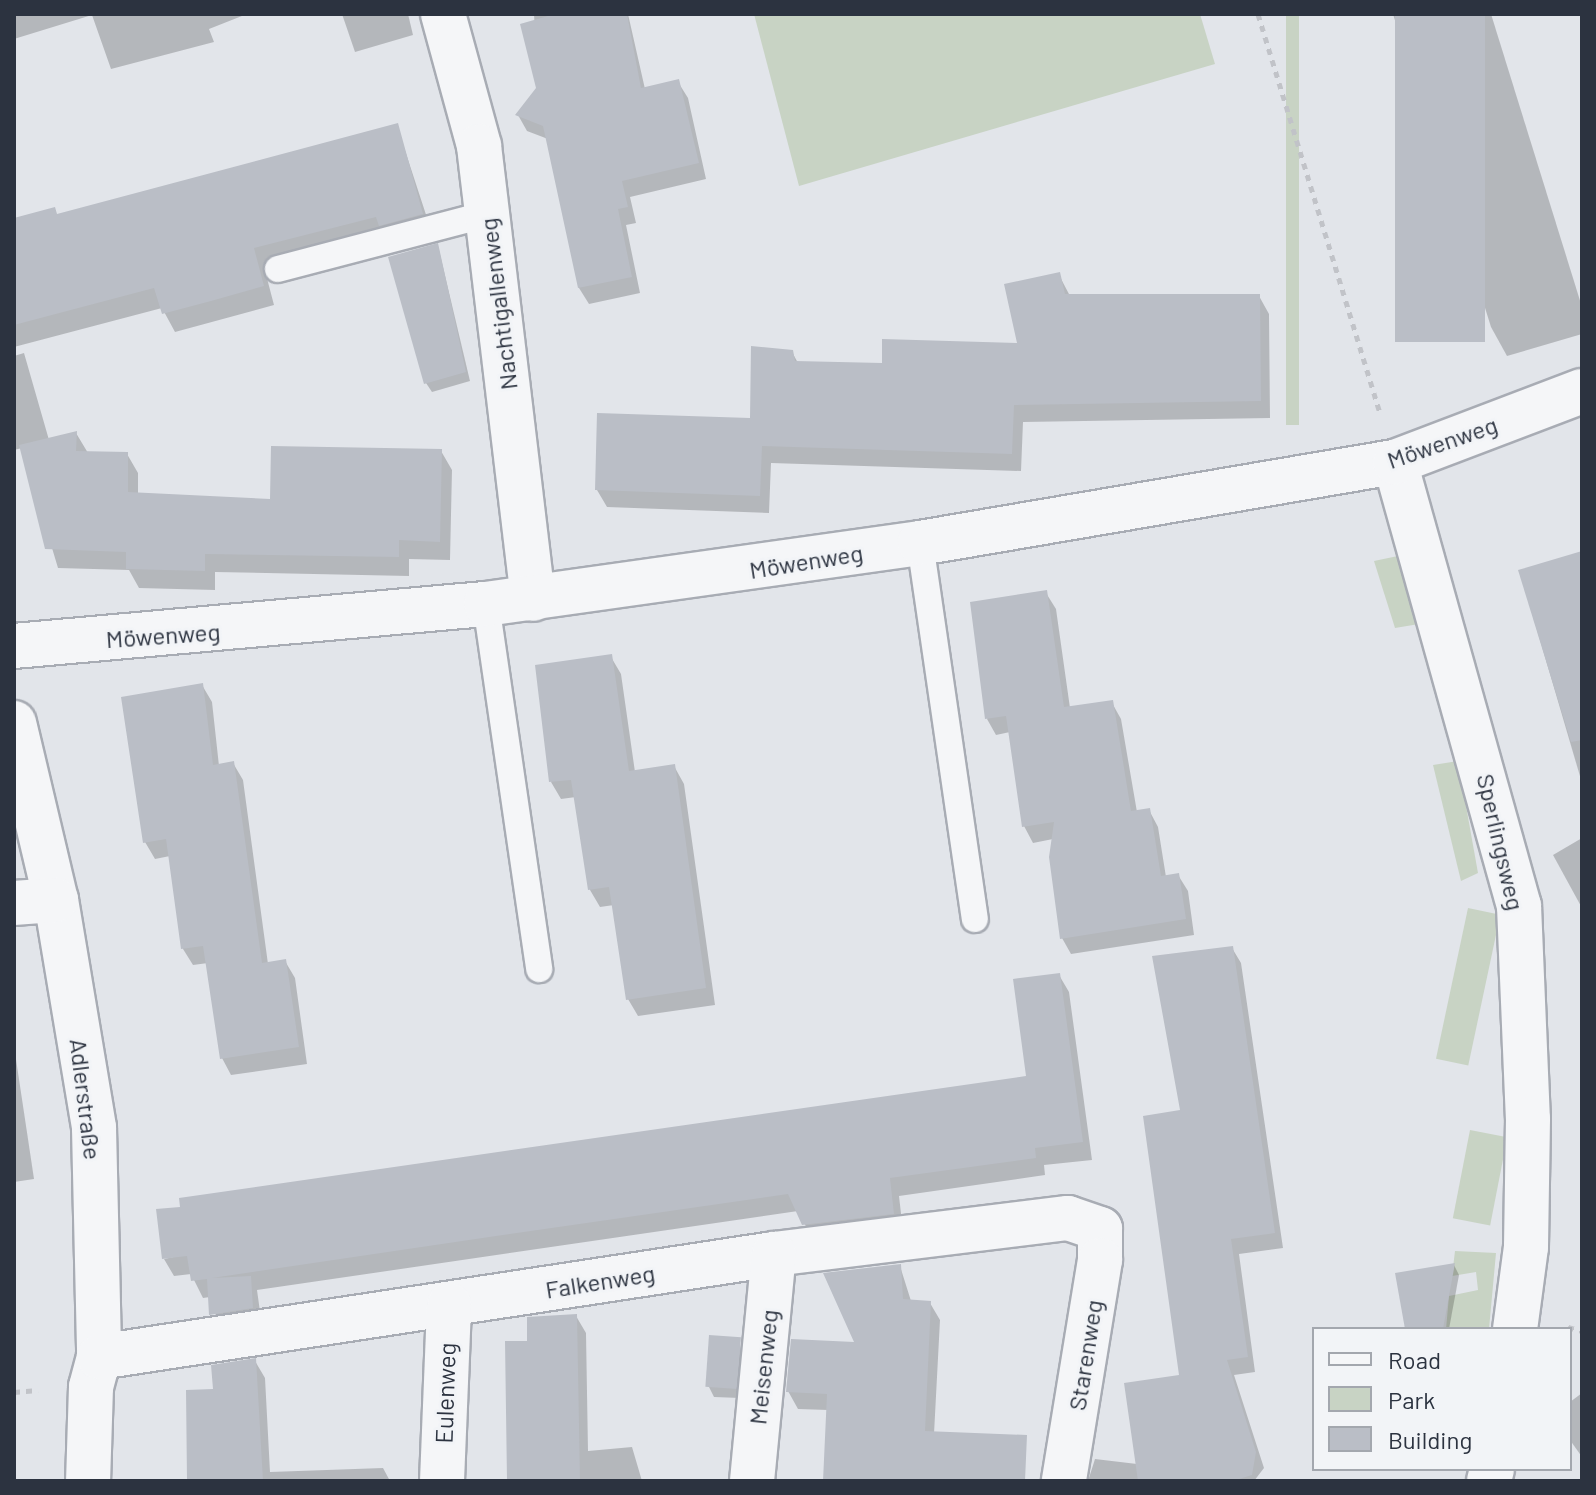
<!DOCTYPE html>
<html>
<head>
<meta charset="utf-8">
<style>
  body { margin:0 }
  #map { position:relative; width:1596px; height:1495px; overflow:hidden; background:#e2e5ea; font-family:Barlow,sans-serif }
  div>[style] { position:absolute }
  .green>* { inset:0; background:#c8d3c4; transform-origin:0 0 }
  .shadow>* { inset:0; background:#0003 }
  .building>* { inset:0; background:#babec6; transform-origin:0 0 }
  .path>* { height:5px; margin-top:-2.5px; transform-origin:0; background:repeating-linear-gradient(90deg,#c1c3c8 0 6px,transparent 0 12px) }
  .roads { filter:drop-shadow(2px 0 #a8acb4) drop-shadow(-2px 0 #a8acb4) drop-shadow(0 2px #a8acb4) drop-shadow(0 -2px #a8acb4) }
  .service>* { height:26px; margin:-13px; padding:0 13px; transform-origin:13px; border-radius:13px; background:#f5f6f8 }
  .minor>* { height:44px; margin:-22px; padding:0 22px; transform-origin:22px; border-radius:22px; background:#f5f6f8 }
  span { translate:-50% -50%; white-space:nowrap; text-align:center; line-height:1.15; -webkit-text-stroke:6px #f2f4f7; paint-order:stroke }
  .street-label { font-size:24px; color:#2c3340 }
  .frame { position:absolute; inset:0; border:16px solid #2c3340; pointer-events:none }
  .legend { position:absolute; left:1312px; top:1327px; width:260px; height:144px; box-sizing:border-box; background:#f2f4f7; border:2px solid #a3a7ae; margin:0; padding:10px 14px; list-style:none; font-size:24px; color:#2c3340 }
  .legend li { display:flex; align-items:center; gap:16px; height:40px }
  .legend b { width:40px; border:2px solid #a3a7ae }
</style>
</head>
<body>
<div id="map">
  <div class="green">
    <div style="clip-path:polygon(754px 14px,1200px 14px,1215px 64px,799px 186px)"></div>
    <div style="left:1286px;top:14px;width:13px;height:411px"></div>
    <div style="clip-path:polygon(1417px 552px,1437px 621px,1395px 628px,1374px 561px)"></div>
    <div style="clip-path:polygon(1458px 761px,1478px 873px,1461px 881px,1433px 765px)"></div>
    <div style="left:1468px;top:908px;width:33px;height:154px;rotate:12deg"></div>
    <div style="left:1470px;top:1130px;width:38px;height:90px;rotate:11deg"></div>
    <div style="clip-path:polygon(1455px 1251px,1496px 1253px,1489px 1329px,1446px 1329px,1449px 1296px,1478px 1290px,1476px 1272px,1452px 1276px)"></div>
  </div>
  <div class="shadow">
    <div style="clip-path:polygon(14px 14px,247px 14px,209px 29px,214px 42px,111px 69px,92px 15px,14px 39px)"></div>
    <div style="clip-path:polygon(342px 14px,408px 14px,413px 35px,355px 52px)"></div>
    <div style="clip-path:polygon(534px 14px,628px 14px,645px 89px,678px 82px,688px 98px,706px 179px,630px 197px,636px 223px,626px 225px,640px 293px,589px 304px,579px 288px,548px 139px,527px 131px,518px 115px,538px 88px)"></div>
    <div style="clip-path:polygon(1393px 14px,1491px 14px,1582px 307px,1582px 334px,1507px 356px,1491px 327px)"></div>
    <div style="clip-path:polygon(397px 126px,432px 233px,387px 236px,264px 267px,274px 305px,175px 332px,162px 308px,14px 347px,14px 220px,58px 216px)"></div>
    <div style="clip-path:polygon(438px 246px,470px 381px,432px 392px,426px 383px)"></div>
    <div style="clip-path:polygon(1059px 275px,1070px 296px,1259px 296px,1269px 314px,1270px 418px,1023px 422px,1021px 471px,771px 463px,769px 513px,607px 507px,597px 490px,752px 420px,792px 352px,798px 363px,884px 365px,1020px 345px)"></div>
    <div style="clip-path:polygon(24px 353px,49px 440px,76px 433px,88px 453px,127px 454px,138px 473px,138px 495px,272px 501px,441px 451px,452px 470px,450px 560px,409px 559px,409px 576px,215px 572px,215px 590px,139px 588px,129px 570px,58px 568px,22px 448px,14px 450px,14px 356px)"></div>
    <div style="clip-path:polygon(1582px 553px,1582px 783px,1520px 572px)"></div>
    <div style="clip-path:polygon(1046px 593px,1056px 609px,1070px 708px,1112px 703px,1121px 719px,1137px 812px,1149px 810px,1158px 827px,1166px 877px,1178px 875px,1188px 891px,1194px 935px,1071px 954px,1062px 938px,1053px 839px,1033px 843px,1024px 826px,1010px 732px,996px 735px,987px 719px)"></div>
    <div style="clip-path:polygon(611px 657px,621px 674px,635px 772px,674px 766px,684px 784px,715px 1005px,638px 1016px,628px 999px,614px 905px,600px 907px,590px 890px,576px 797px,561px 799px,551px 782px)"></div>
    <div style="clip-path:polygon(202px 685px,212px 702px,219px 766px,233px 763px,243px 780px,268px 964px,285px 961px,295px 978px,307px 1064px,231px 1075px,222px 1058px,208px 963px,193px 965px,183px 949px,170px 856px,155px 859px,145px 842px)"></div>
    <div style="clip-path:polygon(1582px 838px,1582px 908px,1553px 855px)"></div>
    <div style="clip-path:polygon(1232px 948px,1241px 963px,1283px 1248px,1239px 1254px,1255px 1372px,1234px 1375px,1264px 1468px,1254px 1481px,1088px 1481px,1095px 1459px,1137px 1464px,1181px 1377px,1182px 1112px)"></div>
    <div style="clip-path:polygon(1059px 975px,1069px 992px,1092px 1160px,1044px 1165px,1045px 1175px,899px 1196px,903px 1231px,814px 1242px,798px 1211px,257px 1290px,262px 1326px,221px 1332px,210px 1297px,203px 1298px,191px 1274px,174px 1276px,164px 1259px,1028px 1077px)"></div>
    <div style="clip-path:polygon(14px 1046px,34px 1179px,14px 1182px)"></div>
    <div style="clip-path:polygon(1454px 1265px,1459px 1275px,1449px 1329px,1409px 1329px)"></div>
    <div style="clip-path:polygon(900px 1266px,911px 1301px,930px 1303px,940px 1320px,934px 1434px,1020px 1481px,825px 1481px,828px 1410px,798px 1409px,788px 1391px,857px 1344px)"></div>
    <div style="clip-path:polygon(576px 1316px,586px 1333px,588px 1451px,632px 1447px,642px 1481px,509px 1481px,529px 1343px)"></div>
    <div style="clip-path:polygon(740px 1339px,740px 1398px,714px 1397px,709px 1387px)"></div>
    <div style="clip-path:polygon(255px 1361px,265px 1378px,270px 1472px,383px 1468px,390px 1481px,189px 1481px,215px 1391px)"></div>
    <div style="clip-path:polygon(1582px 1393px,1582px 1457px,1570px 1440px,1570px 1402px)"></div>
  </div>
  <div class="building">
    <div style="clip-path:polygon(555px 14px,627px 14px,641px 88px,679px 79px,699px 163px,622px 181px,628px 207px,618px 209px,632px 277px,578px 288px,543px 126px,515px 115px,536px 88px,520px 24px)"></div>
    <div style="left:1395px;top:14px;width:90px;height:328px"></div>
    <div style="clip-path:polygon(398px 123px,423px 214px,379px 226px,376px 217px,254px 248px,264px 286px,211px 301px,162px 314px,154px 288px,14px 325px,14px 218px,55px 207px,57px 214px)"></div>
    <div style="clip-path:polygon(438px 243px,466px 372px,424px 384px,388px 257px)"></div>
    <div style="clip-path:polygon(1060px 272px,1065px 294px,1260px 294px,1261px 401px,1014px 405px,1012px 454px,762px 446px,760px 496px,595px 490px,597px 413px,750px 418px,751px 346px,793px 350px,795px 361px,882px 363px,882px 339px,1017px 343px,1004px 284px)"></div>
    <div style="clip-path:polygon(77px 431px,76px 451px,128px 452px,128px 492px,270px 499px,271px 446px,442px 449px,440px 542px,399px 540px,399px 557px,205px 554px,205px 571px,126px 569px,126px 552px,45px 549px,19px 445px)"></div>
    <div style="clip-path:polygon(1582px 551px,1582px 740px,1571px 742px,1518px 570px)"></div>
    <div style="clip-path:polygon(1047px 590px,1064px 707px,1113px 700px,1131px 811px,1150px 808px,1161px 876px,1179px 873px,1186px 919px,1060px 939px,1049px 857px,1054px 822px,1022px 827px,1006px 716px,985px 719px,970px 602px)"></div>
    <div style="clip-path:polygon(612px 654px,629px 771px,675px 764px,706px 988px,626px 1000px,609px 887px,588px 890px,571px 780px,549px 782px,535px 665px)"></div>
    <div style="clip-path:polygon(203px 683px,213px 765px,234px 761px,262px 963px,286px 959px,299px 1047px,220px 1059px,203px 946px,181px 949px,166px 839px,143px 843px,121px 697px)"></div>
    <div style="clip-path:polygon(1233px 946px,1275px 1233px,1231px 1239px,1248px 1357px,1227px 1360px,1256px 1452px,1252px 1475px,1233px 1481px,1138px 1481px,1124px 1383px,1179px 1375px,1143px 1116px,1180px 1110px,1152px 956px)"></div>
    <div style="clip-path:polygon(1060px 973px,1083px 1142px,1035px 1148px,1036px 1158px,890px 1178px,894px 1214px,802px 1225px,788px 1194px,496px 1236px,212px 1278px,251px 1276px,253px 1308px,209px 1315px,207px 1279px,191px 1281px,187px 1256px,162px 1259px,156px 1209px,180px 1207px,179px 1198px,1026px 1076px,1013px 979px)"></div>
    <div style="clip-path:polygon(1455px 1263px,1443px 1329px,1405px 1329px,1395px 1273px)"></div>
    <div style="clip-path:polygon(901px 1264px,903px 1299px,931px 1301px,925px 1431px,1027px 1435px,1025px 1481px,823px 1481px,827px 1394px,786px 1392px,791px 1339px,854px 1342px,823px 1273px)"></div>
    <div style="clip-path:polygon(577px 1314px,580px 1481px,507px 1481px,505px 1341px,527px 1341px,527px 1317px)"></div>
    <div style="left:709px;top:1335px;width:32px;height:52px;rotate:4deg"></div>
    <div style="clip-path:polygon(256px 1358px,263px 1481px,187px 1481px,186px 1390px,213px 1389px,211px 1365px)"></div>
  </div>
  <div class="path">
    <div style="left:1258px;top:14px;width:416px;rotate:73deg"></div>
    <div style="left:1568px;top:1327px;width:15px;rotate:16deg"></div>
    <div style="left:14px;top:1392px;width:24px;rotate:-5deg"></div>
  </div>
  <div class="roads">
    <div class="service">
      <div style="left:278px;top:269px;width:216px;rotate:-14.7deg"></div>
      <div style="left:920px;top:543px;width:380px;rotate:81.7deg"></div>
      <div style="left:486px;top:604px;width:369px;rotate:81.7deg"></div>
    </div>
    <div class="minor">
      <div style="left:443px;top:14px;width:137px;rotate:74.7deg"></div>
      <div style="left:479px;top:146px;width:456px;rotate:83.2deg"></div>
      <div style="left:1395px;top:462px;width:461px;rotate:74.4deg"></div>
      <div style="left:1519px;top:906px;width:213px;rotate:87.6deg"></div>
      <div style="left:1528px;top:1119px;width:128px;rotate:90.9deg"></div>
      <div style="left:1526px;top:1247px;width:83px;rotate:97.6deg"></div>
      <div style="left:14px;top:646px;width:474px;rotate:-5.1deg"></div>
      <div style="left:486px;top:604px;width:438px;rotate:-8deg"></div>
      <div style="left:920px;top:543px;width:482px;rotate:-9.7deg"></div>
      <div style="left:1395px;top:462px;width:200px;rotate:-20.8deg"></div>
      <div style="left:14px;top:723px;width:182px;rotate:76.7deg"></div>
      <div style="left:56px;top:900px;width:231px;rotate:80.5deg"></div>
      <div style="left:94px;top:1128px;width:229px;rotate:88.7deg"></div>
      <div style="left:99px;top:1357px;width:31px;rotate:105deg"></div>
      <div style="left:91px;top:1387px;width:94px;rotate:91.8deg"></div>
      <div style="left:14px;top:903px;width:42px;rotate:-4.1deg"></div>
      <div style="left:99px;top:1357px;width:683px;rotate:-8.68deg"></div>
      <div style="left:774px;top:1254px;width:296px;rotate:-7deg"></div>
      <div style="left:1068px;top:1218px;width:34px;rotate:19deg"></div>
      <div style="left:1100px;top:1229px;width:31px;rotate:90deg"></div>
      <div style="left:1100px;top:1260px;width:224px;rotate:99.3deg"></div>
      <div style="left:442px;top:1481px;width:176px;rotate:-87.7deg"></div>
      <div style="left:752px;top:1481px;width:228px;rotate:-84.5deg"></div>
      <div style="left:1489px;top:1481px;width:12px;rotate:-76deg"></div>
    </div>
  </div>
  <div class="street-label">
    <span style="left:498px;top:304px;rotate:-97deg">Nachtigallenweg</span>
    <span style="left:1442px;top:442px;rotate:-19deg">Möwenweg</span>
    <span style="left:806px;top:561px;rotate:-9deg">Möwenweg</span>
    <span style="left:163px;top:635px;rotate:-4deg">Möwenweg</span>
    <span style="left:1501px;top:842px;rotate:77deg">Sperlingsweg</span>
    <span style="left:86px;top:1099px;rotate:83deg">Adlerstraße</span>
    <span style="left:600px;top:1281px;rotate:-9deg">Falkenweg</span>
    <span style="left:1085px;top:1355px;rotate:-81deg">Starenweg</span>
    <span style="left:763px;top:1367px;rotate:-84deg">Meisenweg</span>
    <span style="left:445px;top:1393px;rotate:-88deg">Eulenweg</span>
  </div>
  <div class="frame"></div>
  <ul class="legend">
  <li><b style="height:10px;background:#f5f6f8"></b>Road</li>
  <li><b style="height:22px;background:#c8d3c4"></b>Park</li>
  <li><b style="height:22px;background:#babec6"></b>Building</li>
  </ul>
</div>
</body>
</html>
